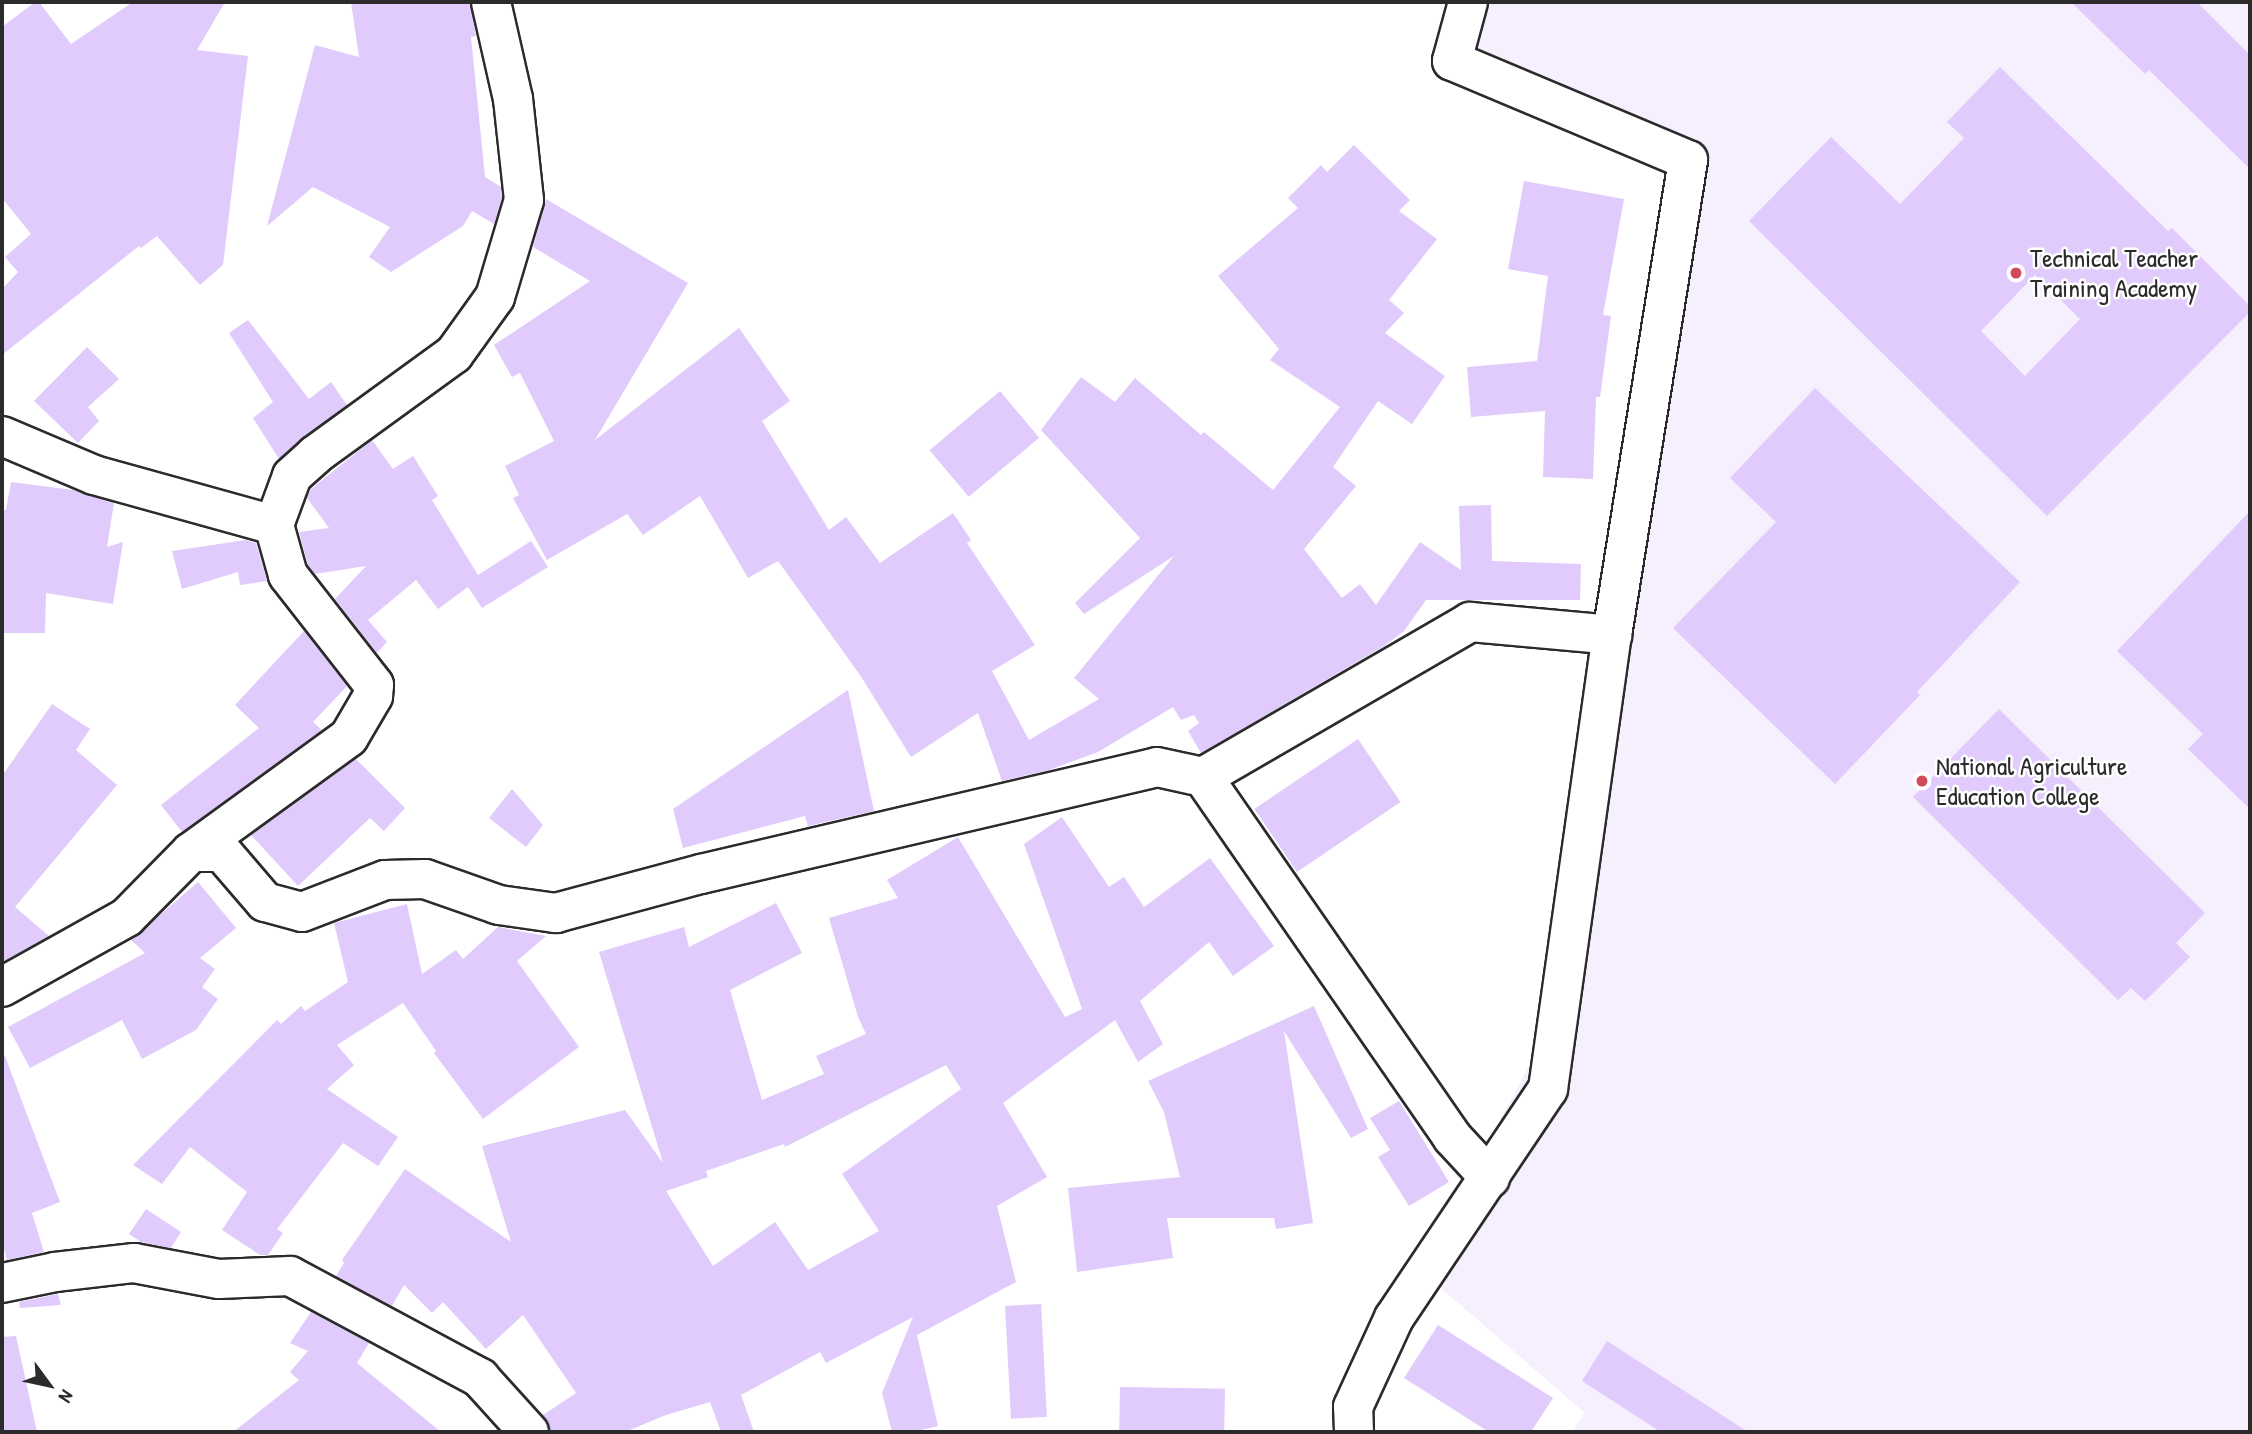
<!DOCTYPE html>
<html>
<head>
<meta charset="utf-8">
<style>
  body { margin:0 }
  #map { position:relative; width:2252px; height:1434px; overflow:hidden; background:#fff; font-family:"Patrick Hand",sans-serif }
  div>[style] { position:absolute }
  .built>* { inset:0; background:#f6effe }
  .building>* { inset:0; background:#e0cbfc; transform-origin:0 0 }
  .roads { filter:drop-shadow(2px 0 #2b2b2b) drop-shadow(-2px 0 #2b2b2b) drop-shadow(0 2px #2b2b2b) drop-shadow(0 -2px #2b2b2b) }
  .minor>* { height:38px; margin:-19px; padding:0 19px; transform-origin:19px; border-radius:19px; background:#fff }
  .dots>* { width:19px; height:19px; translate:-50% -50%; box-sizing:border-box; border:4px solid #fff; border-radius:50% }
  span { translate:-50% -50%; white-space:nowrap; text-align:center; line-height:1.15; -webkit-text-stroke:5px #fff; paint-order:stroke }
  .poi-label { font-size:26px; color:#2b2b2b }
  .left { translate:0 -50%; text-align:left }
  .frame { position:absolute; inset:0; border:4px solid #2b2b2b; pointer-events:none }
  .north { position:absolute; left:14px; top:1350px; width:70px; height:70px; -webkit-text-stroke:5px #fff; paint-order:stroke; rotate:123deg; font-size:19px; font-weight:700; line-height:28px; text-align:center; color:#2b2b2b }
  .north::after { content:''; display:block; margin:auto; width:24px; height:32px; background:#2b2b2b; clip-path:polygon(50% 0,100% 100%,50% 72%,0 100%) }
</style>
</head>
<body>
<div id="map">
  <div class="built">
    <div style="clip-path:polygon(1469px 2px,2250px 2px,2250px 1432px,1572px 1432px,1585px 1413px,1420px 1270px,1566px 997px,1671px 163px,1472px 83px)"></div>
  </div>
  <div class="building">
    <div style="clip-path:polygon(35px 2px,39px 2px,71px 44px,133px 2px,225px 2px,197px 50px,248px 56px,223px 265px,200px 285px,157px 236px,141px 248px,139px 246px,2px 355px,2px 289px,18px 272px,5px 257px,31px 234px,2px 198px,2px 27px)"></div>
    <div style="clip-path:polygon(351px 2px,470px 2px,476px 36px,471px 37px,485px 177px,501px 187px,502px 198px,494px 224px,472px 211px,463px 226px,391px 272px,369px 257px,390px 227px,313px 187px,267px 226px,315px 45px,359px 57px)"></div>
    <div style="clip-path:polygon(2071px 2px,2197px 2px,2250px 55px,2250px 169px,2149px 70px,2145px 74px)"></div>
    <div style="clip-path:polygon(evenodd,2000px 67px,2168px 231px,2172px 228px,2250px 306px,2250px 312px,2047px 516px,1749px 221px,1831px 137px,1900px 204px,1964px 138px,1947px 122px,2000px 67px,2035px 275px,2080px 319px,2025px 376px,1981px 331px,2035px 275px)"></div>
    <div style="clip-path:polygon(1354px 145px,1410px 200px,1399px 211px,1437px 239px,1389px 300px,1404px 313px,1385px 333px,1445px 376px,1412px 424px,1378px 401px,1333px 467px,1356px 486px,1304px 549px,1342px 598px,1360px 584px,1376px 605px,1420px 542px,1461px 570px,1459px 506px,1491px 505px,1492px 561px,1581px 564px,1580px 600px,1426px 600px,1404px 631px,1384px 646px,1201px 753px,1188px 731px,1199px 723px,1194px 715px,1181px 720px,1173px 707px,1098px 752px,1049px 770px,1002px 781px,978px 713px,911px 757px,860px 675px,778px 561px,748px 578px,700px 496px,643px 535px,627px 514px,547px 560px,513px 498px,519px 495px,505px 466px,554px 441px,520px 373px,512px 377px,494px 345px,590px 281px,533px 247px,546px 199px,688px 283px,595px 440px,739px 328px,790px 401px,762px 421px,829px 530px,846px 517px,880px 563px,953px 513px,971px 540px,967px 543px,1035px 645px,992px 671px,1029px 740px,1099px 699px,1074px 678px,1174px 556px,1084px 614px,1075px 603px,1140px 538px,1041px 430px,1081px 377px,1115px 402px,1135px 378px,1201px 435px,1204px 432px,1273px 490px,1340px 407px,1270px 360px,1279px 349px,1218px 276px,1298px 208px,1288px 198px,1321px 165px,1327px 172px)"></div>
    <div style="clip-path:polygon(1524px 181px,1624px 199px,1603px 315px,1611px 316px,1600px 397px,1596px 397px,1593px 479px,1543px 477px,1545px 411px,1471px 417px,1467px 367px,1537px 361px,1548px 276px,1508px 269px)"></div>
    <div style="clip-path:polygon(248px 320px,309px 399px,331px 382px,347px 405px,279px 459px,253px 418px,273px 402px,229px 333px)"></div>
    <div style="clip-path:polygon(87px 347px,119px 379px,88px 407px,99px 421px,78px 443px,34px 401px)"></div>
    <div style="clip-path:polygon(1815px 388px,2020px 582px,1917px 692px,1920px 695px,1835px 784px,1673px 628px,1776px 522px,1730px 478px)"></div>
    <div style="left:1000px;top:391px;width:61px;height:92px;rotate:50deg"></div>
    <div style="clip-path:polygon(372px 440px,393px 469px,413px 456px,438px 496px,432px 500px,478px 575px,531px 541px,548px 567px,482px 608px,468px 587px,438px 609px,416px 580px,368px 620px,387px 642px,377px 653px,335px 599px,366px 566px,315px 574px,308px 565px,299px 532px,329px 528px,307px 498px,311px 489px)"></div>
    <div style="clip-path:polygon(11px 482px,73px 490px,114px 503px,107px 547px,123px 542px,113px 604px,46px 593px,45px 633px,2px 633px,2px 510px,6px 510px)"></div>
    <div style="clip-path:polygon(2250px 511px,2250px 809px,2188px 749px,2203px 734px,2117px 651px)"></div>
    <div style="clip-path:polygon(246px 540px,256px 543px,267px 581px,240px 585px,238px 572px,182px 589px,172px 551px)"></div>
    <div style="clip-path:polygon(304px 631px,347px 686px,313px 722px,322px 730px,182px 832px,161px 805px,259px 728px,235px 705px)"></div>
    <div style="clip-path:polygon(848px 690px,874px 811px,808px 826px,805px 816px,683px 848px,673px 809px)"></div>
    <div style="clip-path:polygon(52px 704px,90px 729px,76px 750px,117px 785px,15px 907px,49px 936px,2px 962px,2px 776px)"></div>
    <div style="clip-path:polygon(1999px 709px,2205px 913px,2176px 943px,2190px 957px,2145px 1001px,2131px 988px,2118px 1000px,1913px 797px)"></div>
    <div style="left:1358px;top:739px;width:76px;height:125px;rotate:56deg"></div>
    <div style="clip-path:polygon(356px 759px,405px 808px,384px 831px,370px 818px,298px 886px,251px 835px)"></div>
    <div style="clip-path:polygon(512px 789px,543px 825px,526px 847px,489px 818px)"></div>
    <div style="clip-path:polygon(evenodd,1062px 817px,1109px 887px,1124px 877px,1144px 907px,1210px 858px,1274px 946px,1233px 976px,1209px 942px,1140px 1001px,1163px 1044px,1138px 1062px,1115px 1020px,1003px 1103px,1047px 1177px,997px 1206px,1016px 1282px,917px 1335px,938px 1426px,913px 1432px,892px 1432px,882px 1393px,913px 1317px,826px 1363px,820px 1352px,741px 1395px,754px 1432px,721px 1432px,710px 1402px,666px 1415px,625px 1432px,550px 1432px,543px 1415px,576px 1393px,523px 1315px,486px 1349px,443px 1302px,432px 1313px,404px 1285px,392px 1306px,336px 1276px,344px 1263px,342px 1260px,405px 1169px,511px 1242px,482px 1146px,625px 1110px,663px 1163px,599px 952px,684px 927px,689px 947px,776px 903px,802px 953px,730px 990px,762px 1100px,824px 1074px,816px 1056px,866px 1034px,858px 1017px,829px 918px,898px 898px,887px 880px,958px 837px,1065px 1017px,1082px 1009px,1024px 844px,1062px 817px,946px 1065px,961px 1089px,842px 1174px,879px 1231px,808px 1270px,775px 1222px,713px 1266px,666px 1191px,708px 1177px,706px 1171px,784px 1144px,785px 1147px,946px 1065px)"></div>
    <div style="clip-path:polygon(198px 882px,236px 928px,200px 958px,215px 969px,202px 987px,218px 999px,196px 1030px,142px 1059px,122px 1020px,30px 1068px,8px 1027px,145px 953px,131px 940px)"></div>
    <div style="clip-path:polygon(407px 904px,422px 974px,456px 950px,463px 959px,498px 927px,546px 936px,517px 961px,579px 1047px,483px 1119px,434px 1053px,436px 1051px,403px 1003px,337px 1045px,354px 1065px,327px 1089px,398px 1137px,378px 1166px,343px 1143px,277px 1229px,283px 1233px,268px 1255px,260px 1255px,222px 1230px,247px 1192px,190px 1147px,162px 1184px,133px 1165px,277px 1020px,281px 1024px,301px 1006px,305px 1011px,348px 982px,334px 923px)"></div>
    <div style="clip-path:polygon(1314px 1006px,1368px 1129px,1351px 1138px,1284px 1031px,1313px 1223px,1276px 1229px,1274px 1218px,1167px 1218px,1173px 1258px,1077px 1272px,1068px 1188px,1180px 1177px,1164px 1112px,1148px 1081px)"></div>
    <div style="clip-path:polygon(5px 1056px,60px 1202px,32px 1213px,44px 1252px,7px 1260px,2px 1242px,2px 1057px)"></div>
    <div style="clip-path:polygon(1399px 1101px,1449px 1182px,1409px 1206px,1378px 1157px,1390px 1150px,1370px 1118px)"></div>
    <div style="clip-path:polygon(146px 1209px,181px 1232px,171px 1248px,141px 1242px,129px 1234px)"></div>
    <div style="clip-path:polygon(58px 1294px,61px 1305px,20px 1308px,19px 1302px)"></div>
    <div style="left:1041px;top:1304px;width:113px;height:36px;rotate:87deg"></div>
    <div style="clip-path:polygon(311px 1312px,369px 1343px,357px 1363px,441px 1432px,233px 1432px,299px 1380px,290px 1372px,308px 1351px,290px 1343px)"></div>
    <div style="clip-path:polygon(1438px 1325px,1553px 1398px,1531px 1432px,1489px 1432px,1404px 1378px)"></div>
    <div style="clip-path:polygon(16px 1336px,37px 1432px,2px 1432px,2px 1337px)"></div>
    <div style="clip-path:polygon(1607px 1341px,1748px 1432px,1661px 1432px,1582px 1381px)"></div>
    <div style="left:1120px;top:1387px;width:105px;height:45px;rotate:1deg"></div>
  </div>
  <div class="roads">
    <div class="minor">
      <div style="left:2px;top:436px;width:100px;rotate:23deg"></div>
      <div style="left:94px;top:475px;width:187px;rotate:15.5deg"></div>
      <div style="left:1203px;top:777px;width:438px;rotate:55.3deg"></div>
      <div style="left:1452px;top:1137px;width:56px;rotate:47.2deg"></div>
      <div style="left:191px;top:852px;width:195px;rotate:-36deg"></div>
      <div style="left:349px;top:737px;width:48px;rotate:-59.7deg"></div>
      <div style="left:373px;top:696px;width:11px;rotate:-85deg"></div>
      <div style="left:374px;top:685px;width:140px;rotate:-128deg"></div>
      <div style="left:288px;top:575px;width:52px;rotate:-105.6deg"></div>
      <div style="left:274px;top:525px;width:52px;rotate:-69.8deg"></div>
      <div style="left:292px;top:476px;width:31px;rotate:-42deg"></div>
      <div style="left:315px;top:455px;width:172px;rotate:-36deg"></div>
      <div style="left:454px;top:354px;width:70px;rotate:-54.3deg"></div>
      <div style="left:495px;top:297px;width:101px;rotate:-73.4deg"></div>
      <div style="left:524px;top:200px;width:102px;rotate:-96.2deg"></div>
      <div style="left:513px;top:99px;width:99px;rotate:-102.8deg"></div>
      <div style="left:2px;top:987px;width:143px;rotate:-29.2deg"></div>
      <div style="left:127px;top:917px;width:91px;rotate:-45.4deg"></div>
      <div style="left:191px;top:852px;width:31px"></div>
      <div style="left:222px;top:852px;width:66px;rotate:49.3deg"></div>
      <div style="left:265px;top:902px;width:38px;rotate:15deg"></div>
      <div style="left:302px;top:912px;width:89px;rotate:-21.1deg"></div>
      <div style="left:385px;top:880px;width:40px;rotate:-1.4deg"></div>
      <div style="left:425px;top:879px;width:78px;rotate:19.4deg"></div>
      <div style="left:499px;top:905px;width:58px;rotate:8deg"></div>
      <div style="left:556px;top:913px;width:150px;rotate:-15.1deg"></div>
      <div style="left:701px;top:874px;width:468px;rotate:-13.2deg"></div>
      <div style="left:1157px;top:767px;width:47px;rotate:12.3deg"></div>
      <div style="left:1203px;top:777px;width:309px;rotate:-30.1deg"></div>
      <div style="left:1470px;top:622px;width:143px;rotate:5.2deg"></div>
      <div style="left:2px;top:1283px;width:54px;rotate:-11.7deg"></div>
      <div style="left:55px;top:1272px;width:80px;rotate:-6.5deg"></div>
      <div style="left:134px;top:1263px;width:86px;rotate:10.7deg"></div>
      <div style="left:219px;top:1279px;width:71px;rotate:-2.4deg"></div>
      <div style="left:290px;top:1276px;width:216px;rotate:28.2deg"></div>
      <div style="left:480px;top:1378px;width:73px;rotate:47.8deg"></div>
      <div style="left:1354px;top:1432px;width:25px;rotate:-92deg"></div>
      <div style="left:1353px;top:1407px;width:98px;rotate:-65.3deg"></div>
      <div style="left:1394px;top:1318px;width:276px;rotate:-56.1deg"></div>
      <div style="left:1548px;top:1089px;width:458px;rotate:-82deg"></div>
      <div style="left:1612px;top:635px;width:481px;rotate:-80.9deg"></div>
      <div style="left:1688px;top:160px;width:256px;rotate:-157.2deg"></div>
      <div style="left:1452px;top:61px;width:61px;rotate:-74.8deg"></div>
    </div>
  </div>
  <div class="dots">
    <div style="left:2016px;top:273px;background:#d1495b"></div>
    <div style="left:1922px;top:781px;background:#d1495b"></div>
  </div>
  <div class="poi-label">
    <span class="left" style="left:2030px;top:273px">Technical Teacher<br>Training Academy</span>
    <span class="left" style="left:1936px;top:781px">National Agriculture<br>Education College</span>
  </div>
  <div class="frame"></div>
  <div class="north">N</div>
</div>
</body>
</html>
